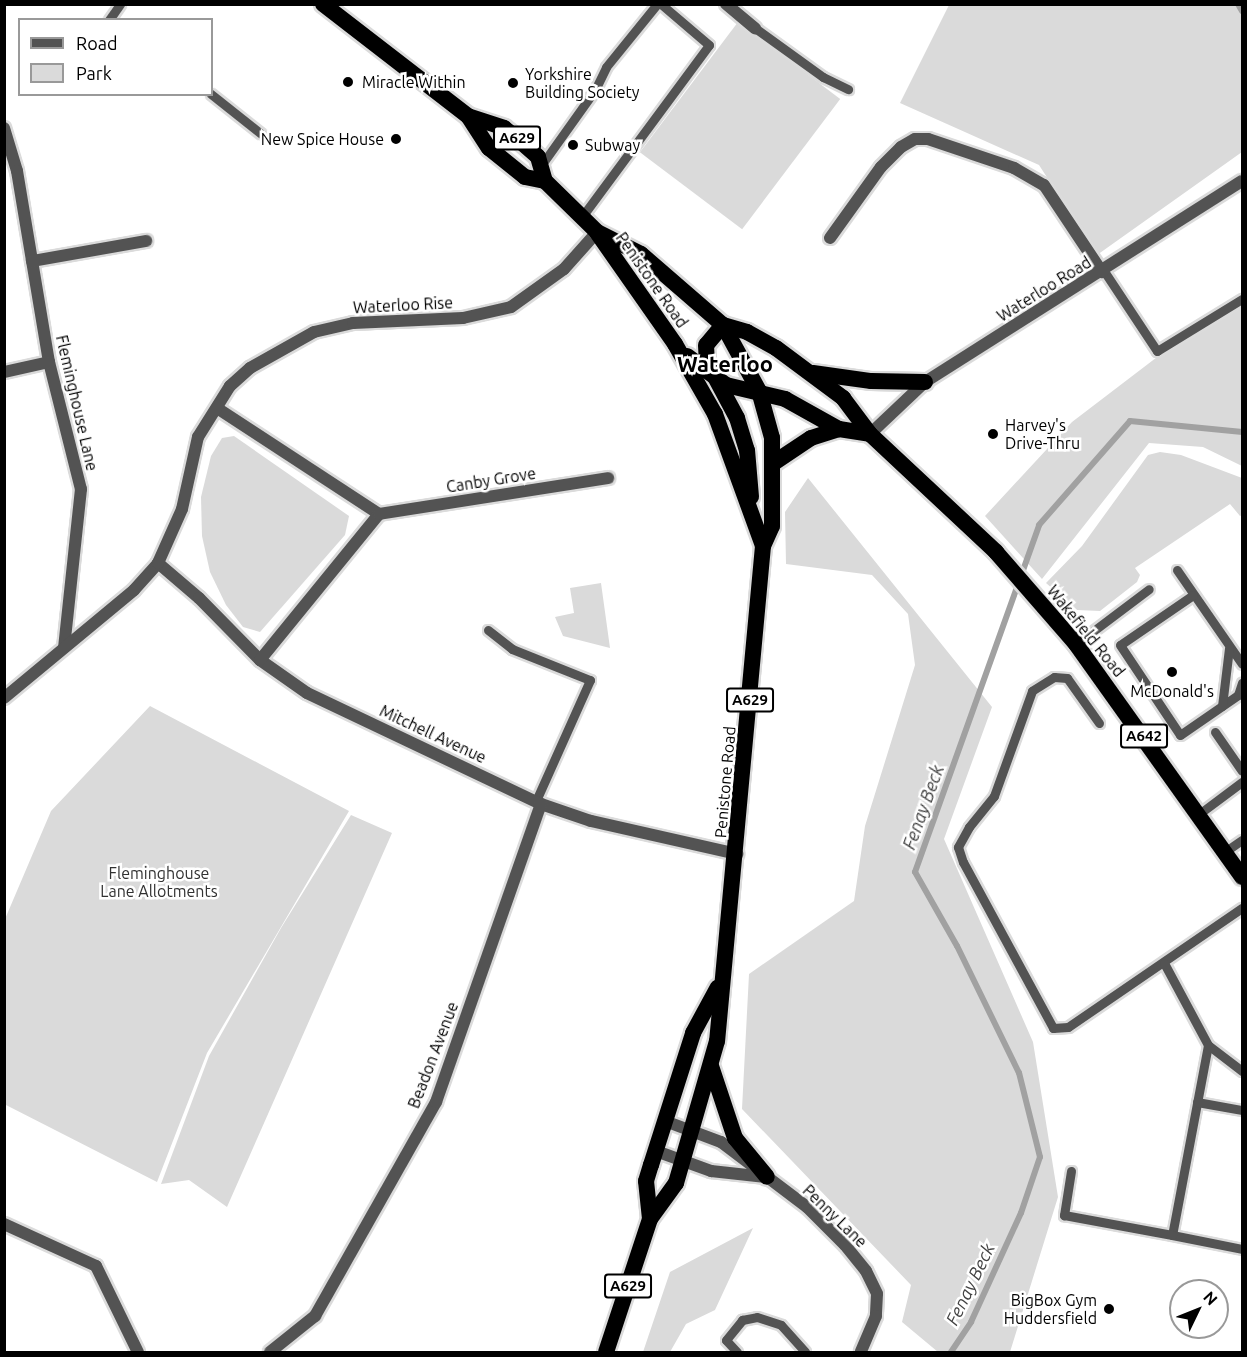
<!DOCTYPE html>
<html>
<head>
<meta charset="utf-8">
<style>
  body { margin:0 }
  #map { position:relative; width:1247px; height:1357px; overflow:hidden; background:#fff; font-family:Ubuntu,sans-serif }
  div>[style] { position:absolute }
  .green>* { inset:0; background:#dadada; transform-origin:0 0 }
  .stream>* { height:6px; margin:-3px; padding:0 3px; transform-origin:3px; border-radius:3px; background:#a1a1a1 }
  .roads { filter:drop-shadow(2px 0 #dbdbdb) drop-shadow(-2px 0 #dbdbdb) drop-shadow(0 2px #dbdbdb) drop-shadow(0 -2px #dbdbdb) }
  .service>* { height:9px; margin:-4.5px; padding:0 4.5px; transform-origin:4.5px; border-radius:4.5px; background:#535353 }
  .minor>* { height:12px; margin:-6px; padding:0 6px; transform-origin:6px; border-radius:6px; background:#535353 }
  .tertiary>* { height:12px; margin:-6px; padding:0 6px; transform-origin:6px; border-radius:6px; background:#535353 }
  .trunk>* { height:16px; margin:-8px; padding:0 8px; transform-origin:8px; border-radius:8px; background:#000 }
  .dots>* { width:16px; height:16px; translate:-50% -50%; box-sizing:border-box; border:3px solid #fff; border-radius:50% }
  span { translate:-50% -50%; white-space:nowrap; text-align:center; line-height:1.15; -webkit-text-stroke:5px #fff; paint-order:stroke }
  .shield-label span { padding:2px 4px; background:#fff; border:2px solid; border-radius:4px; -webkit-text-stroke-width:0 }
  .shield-label { font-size:15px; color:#000; font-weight:700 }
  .poi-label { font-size:16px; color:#000 }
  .left { translate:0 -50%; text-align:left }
  .right { translate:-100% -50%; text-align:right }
  .street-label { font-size:16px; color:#000 }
  .park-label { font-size:16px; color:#313131 }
  .water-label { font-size:18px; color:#424242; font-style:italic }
  .district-label { font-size:22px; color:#000; font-weight:700 }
  .frame { position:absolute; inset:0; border:6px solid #000; pointer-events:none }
  .legend { position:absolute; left:18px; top:18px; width:195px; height:78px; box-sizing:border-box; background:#fff; border:2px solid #999; margin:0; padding:8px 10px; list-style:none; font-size:18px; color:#000 }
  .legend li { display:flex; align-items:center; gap:12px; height:30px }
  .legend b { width:30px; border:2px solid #999 }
  .north { position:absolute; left:1169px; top:1279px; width:60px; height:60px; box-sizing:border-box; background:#fff; border:2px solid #999; border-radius:50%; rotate:47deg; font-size:16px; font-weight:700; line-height:24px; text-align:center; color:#000 }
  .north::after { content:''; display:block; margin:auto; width:21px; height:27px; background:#000; clip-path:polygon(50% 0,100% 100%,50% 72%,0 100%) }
</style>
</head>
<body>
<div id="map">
  <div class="green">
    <div style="clip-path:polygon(949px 5px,1242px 5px,1242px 152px,1097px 255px,1039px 165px,900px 103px)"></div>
    <div style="left:738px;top:22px;width:128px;height:163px;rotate:37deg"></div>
    <div style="clip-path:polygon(1242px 300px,1242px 466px,1203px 447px,1149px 443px,1042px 579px,985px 516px,1072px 422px,1165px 351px)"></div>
    <div style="clip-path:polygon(234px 436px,349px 516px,345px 535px,260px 632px,243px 627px,226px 605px,210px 572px,202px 536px,201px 497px,211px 456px,222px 438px)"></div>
    <div style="clip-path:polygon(1160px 452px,1181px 455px,1242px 478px,1242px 515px,1240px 516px,1230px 504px,1135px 568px,1140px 575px,1137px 582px,1100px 611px,1077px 610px,1046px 583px,1082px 546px,1148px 455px)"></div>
    <div style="clip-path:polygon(808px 478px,992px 707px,944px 839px,1033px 1042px,1058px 1197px,1010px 1352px,938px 1352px,902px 1322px,911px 1285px,742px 1109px,749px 974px,854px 901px,865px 826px,915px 665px,908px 614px,872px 575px,786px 564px,785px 512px)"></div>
    <div style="clip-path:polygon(601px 583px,610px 648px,563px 636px,555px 617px,574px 613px,570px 588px)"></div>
    <div style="clip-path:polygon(150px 706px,349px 811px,207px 1053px,157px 1182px,4px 1104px,5px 919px,51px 811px)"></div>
    <div style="clip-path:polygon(351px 815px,392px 833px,227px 1207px,189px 1180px,161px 1184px,209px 1056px,281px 928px)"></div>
    <div style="clip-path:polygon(753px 1228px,715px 1310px,686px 1324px,670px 1352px,643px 1352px,670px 1272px)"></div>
  </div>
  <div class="stream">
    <div style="left:1238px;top:4px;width:8px;rotate:60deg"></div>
    <div style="left:951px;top:1352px;width:36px;rotate:-56deg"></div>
    <div style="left:971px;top:1322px;width:120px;rotate:-65.4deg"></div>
    <div style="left:1021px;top:1213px;width:59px;rotate:-71.3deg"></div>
    <div style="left:1040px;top:1157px;width:87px;rotate:-104deg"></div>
    <div style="left:1019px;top:1073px;width:141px;rotate:-116deg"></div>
    <div style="left:957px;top:946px;width:85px;rotate:-119.6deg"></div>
    <div style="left:915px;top:872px;width:368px;rotate:-70.3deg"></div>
    <div style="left:1039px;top:525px;width:138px;rotate:-48.8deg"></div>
    <div style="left:1130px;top:421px;width:113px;rotate:5.6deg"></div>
  </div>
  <div class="roads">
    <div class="service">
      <div style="left:109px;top:20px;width:19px;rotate:-55deg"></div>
      <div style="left:755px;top:28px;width:84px;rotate:35.8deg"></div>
      <div style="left:823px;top:77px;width:28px;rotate:26deg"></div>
      <div style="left:211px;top:94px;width:63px;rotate:38.5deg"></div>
      <div style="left:540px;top:167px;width:95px;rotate:-54.5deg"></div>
      <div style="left:595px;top:90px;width:25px;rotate:-64deg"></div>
      <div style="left:606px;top:67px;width:81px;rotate:-51deg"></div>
      <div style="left:581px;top:218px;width:215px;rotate:-53.5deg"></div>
      <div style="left:709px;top:45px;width:63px;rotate:-139.5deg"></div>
      <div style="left:1104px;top:271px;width:96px;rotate:56.5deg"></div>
      <div style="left:1157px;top:351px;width:100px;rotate:-31.5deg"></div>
      <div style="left:1177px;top:570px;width:114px;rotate:55.3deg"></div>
      <div style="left:1193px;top:595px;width:88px;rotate:145.6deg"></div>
      <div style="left:1120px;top:645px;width:108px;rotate:56.3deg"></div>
      <div style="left:1180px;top:735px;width:70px;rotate:-34.6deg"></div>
      <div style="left:1238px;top:695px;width:13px;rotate:-72deg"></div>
      <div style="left:488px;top:630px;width:31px;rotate:38deg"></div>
      <div style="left:512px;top:649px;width:84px;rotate:21.7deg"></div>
      <div style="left:590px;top:680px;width:133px;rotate:114.1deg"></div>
      <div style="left:1076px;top:644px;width:91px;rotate:-37deg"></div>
      <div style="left:1222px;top:706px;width:58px;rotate:-83.1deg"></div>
      <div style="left:1099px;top:723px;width:55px;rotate:-125.4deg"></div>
      <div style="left:1067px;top:678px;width:13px;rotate:-176deg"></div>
      <div style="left:1054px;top:677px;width:26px;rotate:148deg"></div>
      <div style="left:1032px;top:691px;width:112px;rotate:109.9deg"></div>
      <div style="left:994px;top:796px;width:40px;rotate:129deg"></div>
      <div style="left:969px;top:827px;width:23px;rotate:119deg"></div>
      <div style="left:958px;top:847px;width:16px;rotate:72deg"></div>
      <div style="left:963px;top:862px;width:189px;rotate:61.5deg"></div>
      <div style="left:1053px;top:1028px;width:15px;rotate:-4deg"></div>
      <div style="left:1068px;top:1027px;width:211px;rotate:-34.4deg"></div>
      <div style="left:1215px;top:732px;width:47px;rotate:55.3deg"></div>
      <div style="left:1199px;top:814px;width:54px;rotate:-36.7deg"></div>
      <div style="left:1226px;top:851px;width:19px;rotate:-35deg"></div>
      <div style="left:1164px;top:963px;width:93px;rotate:61.8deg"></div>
      <div style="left:1208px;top:1045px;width:193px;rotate:100.7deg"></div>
      <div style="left:1172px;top:1235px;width:71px;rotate:11.3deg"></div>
      <div style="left:1208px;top:1045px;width:43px;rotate:37.4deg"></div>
      <div style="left:1197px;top:1102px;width:46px;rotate:10.1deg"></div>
      <div style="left:1071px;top:1171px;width:45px;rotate:99deg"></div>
      <div style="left:1064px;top:1215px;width:110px;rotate:10.5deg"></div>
      <div style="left:737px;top:1352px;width:16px;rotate:-133deg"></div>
      <div style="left:726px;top:1340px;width:26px;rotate:-51deg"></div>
      <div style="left:742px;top:1320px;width:15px;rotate:-11deg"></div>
      <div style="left:757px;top:1317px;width:25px;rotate:18deg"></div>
      <div style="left:781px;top:1325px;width:36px;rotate:48deg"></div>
    </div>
    <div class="minor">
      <div style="left:726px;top:4px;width:38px;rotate:40deg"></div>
      <div style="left:4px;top:128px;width:45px;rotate:73.2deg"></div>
      <div style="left:17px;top:171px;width:194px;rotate:80.5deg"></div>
      <div style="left:49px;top:362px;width:131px;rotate:75.9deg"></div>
      <div style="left:81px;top:489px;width:159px;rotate:96.1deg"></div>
      <div style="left:830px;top:238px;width:87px;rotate:-54.3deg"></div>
      <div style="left:881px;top:167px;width:28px;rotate:-45deg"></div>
      <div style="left:901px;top:147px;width:16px;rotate:-30deg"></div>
      <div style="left:915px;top:139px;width:13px"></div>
      <div style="left:928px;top:139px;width:91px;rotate:18.6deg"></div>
      <div style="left:1014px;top:168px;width:34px;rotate:30deg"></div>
      <div style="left:1044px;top:185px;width:105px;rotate:56.3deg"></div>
      <div style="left:32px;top:261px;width:116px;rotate:-10deg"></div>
      <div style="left:4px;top:372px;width:46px;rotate:-12.5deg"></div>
      <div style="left:217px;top:408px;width:194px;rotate:33.2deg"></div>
      <div style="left:158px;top:563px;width:54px;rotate:40.5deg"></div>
      <div style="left:199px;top:598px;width:87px;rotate:45.5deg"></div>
      <div style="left:260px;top:660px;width:57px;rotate:35.1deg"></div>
      <div style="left:307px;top:693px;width:259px;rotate:25.4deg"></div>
      <div style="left:541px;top:804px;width:53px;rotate:18.8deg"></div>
      <div style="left:591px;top:821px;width:150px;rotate:12.7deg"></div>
      <div style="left:260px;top:660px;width:188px;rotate:-50.8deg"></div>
      <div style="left:379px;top:514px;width:232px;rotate:-8.9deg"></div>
      <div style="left:4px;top:698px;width:169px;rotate:-39.7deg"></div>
      <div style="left:134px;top:590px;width:36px;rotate:-48deg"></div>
      <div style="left:158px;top:563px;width:59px;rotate:-66deg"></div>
      <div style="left:182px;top:509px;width:74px;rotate:-77.5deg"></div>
      <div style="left:198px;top:437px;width:60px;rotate:-57.9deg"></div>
      <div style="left:230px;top:386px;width:27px;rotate:-42deg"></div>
      <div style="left:250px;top:368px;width:73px;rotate:-29.4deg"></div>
      <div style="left:314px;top:332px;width:40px;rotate:-13deg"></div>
      <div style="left:353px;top:323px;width:110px;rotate:-2.6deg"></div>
      <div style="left:463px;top:318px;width:49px;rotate:-12.9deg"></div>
      <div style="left:511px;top:307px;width:65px;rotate:-35.6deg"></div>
      <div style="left:564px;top:269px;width:50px;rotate:-48.3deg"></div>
      <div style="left:665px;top:1121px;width:60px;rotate:20.6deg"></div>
      <div style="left:721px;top:1142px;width:108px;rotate:37.1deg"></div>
      <div style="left:807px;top:1207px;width:54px;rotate:45deg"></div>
      <div style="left:845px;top:1245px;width:33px;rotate:51deg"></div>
      <div style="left:866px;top:1271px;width:25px;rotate:64deg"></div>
      <div style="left:877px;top:1294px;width:22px;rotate:93deg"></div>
      <div style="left:876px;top:1316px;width:39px;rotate:113deg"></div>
      <div style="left:656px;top:1151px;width:59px;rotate:20deg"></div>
      <div style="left:711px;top:1171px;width:55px;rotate:6.2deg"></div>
      <div style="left:4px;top:1224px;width:101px;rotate:24.5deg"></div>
      <div style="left:96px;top:1266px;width:96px;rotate:64deg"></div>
      <div style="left:270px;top:1352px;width:58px;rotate:-38.7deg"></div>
      <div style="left:315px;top:1316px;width:246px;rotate:-60.5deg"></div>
      <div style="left:436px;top:1102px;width:316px;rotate:-70.6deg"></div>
    </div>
    <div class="tertiary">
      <div style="left:870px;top:434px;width:76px;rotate:-43.4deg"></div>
      <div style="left:925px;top:382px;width:375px;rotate:-32.4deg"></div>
    </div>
    <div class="trunk">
      <div style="left:323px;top:4px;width:183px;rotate:37.7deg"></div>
      <div style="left:468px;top:116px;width:38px;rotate:57deg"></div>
      <div style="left:489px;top:148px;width:46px;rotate:38.9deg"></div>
      <div style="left:525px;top:177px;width:20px;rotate:11deg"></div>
      <div style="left:468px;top:116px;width:38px;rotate:18deg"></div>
      <div style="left:504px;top:128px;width:11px;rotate:38deg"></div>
      <div style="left:513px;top:135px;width:33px;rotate:41deg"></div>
      <div style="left:538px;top:157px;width:25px;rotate:74deg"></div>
      <div style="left:545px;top:181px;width:73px;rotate:44.4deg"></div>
      <div style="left:597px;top:232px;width:49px;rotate:26.6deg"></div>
      <div style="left:641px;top:254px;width:108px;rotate:40.9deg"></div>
      <div style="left:723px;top:325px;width:75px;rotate:61.4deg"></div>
      <div style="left:759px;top:391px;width:49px;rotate:74.5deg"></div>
      <div style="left:772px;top:438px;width:88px;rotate:90deg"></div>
      <div style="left:772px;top:526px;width:22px;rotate:114deg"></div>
      <div style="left:763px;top:546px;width:497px;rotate:95.3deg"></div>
      <div style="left:717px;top:1041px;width:148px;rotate:106.1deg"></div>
      <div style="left:676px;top:1183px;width:44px;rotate:125.8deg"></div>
      <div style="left:650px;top:1219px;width:140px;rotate:108.3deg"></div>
      <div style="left:598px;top:234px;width:134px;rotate:55deg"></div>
      <div style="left:675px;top:344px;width:81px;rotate:60.3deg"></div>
      <div style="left:715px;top:414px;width:140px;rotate:70deg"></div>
      <div style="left:723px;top:325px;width:25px;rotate:16deg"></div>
      <div style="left:747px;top:332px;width:33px;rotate:29deg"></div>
      <div style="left:776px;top:348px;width:84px;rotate:36.7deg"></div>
      <div style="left:843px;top:398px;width:45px;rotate:53.1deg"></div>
      <div style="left:870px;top:434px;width:173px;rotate:43.1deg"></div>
      <div style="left:996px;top:552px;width:122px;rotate:49deg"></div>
      <div style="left:1076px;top:644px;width:286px;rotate:54.5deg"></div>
      <div style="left:723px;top:325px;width:26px;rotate:130deg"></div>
      <div style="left:706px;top:345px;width:17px;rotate:87deg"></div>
      <div style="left:707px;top:362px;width:64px;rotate:61.8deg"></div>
      <div style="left:737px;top:418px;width:34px;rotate:73deg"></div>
      <div style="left:747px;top:450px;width:47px;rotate:85.1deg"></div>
      <div style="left:687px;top:356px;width:49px;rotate:36.6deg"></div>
      <div style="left:726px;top:385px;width:61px;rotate:13.3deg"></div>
      <div style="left:785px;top:399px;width:62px;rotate:29.1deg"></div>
      <div style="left:839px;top:429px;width:31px;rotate:9deg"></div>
      <div style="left:813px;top:373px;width:59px;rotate:7.9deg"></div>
      <div style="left:871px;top:381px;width:54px;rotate:1.1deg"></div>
      <div style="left:775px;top:462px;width:43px;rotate:-33.7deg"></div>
      <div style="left:811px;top:438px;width:29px;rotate:-18deg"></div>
      <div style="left:711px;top:1066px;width:76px;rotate:71.6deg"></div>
      <div style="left:735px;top:1138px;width:50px;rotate:50.6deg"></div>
      <div style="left:650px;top:1219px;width:38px;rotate:-96deg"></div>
      <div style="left:646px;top:1181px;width:17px;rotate:-73deg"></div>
      <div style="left:651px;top:1165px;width:139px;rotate:-72.3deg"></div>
      <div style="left:693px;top:1033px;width:52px;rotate:-61.5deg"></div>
    </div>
  </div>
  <div class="dots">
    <div style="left:348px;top:82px;background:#000"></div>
    <div style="left:513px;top:83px;background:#000"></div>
    <div style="left:396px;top:139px;background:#000"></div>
    <div style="left:573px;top:145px;background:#000"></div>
    <div style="left:993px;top:434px;background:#000"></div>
    <div style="left:1172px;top:672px;background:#000"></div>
    <div style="left:1109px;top:1309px;background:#000"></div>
  </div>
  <div class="shield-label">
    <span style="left:517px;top:138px">A629</span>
    <span style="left:750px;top:700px">A629</span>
    <span style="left:1144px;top:736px">A642</span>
    <span style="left:628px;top:1286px">A629</span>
  </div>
  <div class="poi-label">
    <span class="left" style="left:525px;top:83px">Yorkshire<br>Building Society</span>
    <span class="left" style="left:362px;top:82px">Miracle Within</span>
    <span class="right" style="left:384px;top:139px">New Spice House</span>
    <span class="left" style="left:585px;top:145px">Subway</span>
    <span class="left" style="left:1005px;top:434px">Harvey's<br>Drive-Thru</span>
    <span style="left:1172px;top:691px">McDonald's</span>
    <span class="right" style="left:1097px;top:1309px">BigBox Gym<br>Huddersfield</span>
  </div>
  <div class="street-label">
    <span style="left:652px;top:280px;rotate:55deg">Penistone Road</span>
    <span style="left:1044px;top:289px;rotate:-32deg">Waterloo Road</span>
    <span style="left:403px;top:305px;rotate:-3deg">Waterloo Rise</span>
    <span style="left:77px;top:403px;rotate:77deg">Fleminghouse Lane</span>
    <span style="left:491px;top:480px;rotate:-9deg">Canby Grove</span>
    <span style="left:1086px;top:631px;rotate:51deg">Wakefield Road</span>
    <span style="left:433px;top:734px;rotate:25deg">Mitchell Avenue</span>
    <span style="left:725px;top:782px;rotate:-85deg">Penistone Road</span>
    <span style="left:433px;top:1055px;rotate:-69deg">Beadon Avenue</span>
    <span style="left:835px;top:1216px;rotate:44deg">Penny Lane</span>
  </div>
  <div class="park-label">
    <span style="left:159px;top:882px">Fleminghouse<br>Lane Allotments</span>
  </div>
  <div class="water-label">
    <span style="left:923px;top:807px;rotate:-70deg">Fenay Beck</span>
    <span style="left:970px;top:1284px;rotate:-64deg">Fenay Beck</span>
  </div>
  <div class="district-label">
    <span style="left:725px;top:364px">Waterloo</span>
  </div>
  <div class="frame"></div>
  <ul class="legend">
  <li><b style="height:8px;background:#535353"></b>Road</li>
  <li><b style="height:16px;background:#dadada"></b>Park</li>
  </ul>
  <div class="north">N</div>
</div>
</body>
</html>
